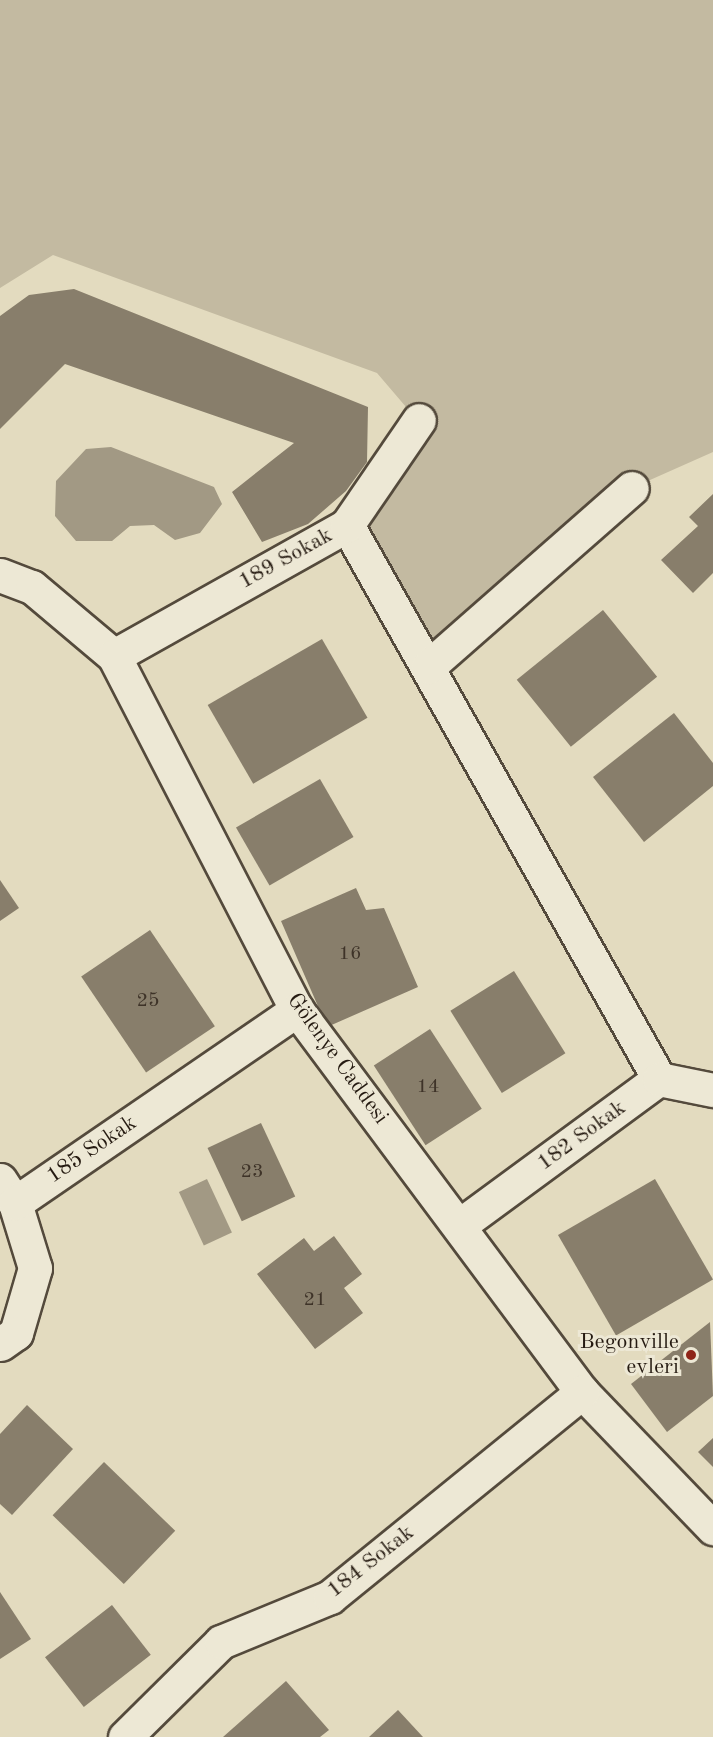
<!DOCTYPE html>
<html>
<head>
<meta charset="utf-8">
<style>
  body { margin:0 }
  #map { position:relative; width:713px; height:1737px; overflow:hidden; background:#e3dbbf; font-family:"Old Standard TT",serif }
  div>[style] { position:absolute }
  .green>* { inset:0; background:#c3baa1 }
  .water>* { inset:0; background:#a29984; transform-origin:0 0 }
  .building>* { inset:0; background:#887e6b; transform-origin:0 0 }
  .roads { filter:drop-shadow(2px 0 #544a3c) drop-shadow(-2px 0 #544a3c) drop-shadow(0 2px #544a3c) drop-shadow(0 -2px #544a3c) }
  .street>* { height:33px; margin:-16.5px; padding:0 16.5px; transform-origin:16.5px; border-radius:16.5px; background:#ede8d5 }
  .dots>* { width:16px; height:16px; translate:-50% -50%; box-sizing:border-box; border:3px solid #ede8d5; border-radius:50% }
  span { translate:-50% -50%; white-space:nowrap; text-align:center; line-height:1.15; -webkit-text-stroke:6px #ede8d5; paint-order:stroke }
  .number-label { font-size:20px; color:#3e3328 }
  .number-label span { -webkit-text-stroke-width:0 }
  .street-label { font-size:22px; color:#251a11 }
  .poi-label { font-size:22px; color:#251a11 }
  .right { translate:-100% -50%; text-align:right }
</style>
</head>
<body>
<div id="map">
  <div class="green">
    <div style="clip-path:polygon(0 0,713px 0,713px 452px,632px 488px,428px 667px,347px 525px,418px 421px,377px 373px,53px 255px,0 288px)"></div>
  </div>
  <div class="water">
    <div style="clip-path:polygon(111px 447px,214px 487px,222px 504px,200px 533px,175px 540px,154px 525px,130px 526px,112px 541px,76px 541px,55px 516px,56px 481px,86px 449px)"></div>
    <div style="left:207px;top:1179px;width:59px;height:31px;rotate:65deg"></div>
  </div>
  <div class="building">
    <div style="clip-path:polygon(74px 289px,368px 407px,367px 462px,346px 491px,308px 524px,262px 542px,232px 492px,294px 443px,65px 364px,0 429px,0 316px,29px 295px)"></div>
    <div style="clip-path:polygon(713px 494px,713px 573px,693px 593px,661px 560px,698px 526px,689px 517px)"></div>
    <div style="left:603px;top:610px;width:86px;height:111px;rotate:51deg"></div>
    <div style="left:322px;top:639px;width:91px;height:132px;rotate:60deg"></div>
    <div style="clip-path:polygon(674px 713px,713px 763px,713px 786px,644px 842px,593px 777px)"></div>
    <div style="left:320px;top:779px;width:67px;height:97px;rotate:60deg"></div>
    <div style="clip-path:polygon(0 880px,19px 908px,0 921px)"></div>
    <div style="clip-path:polygon(356px 888px,366px 910px,384px 908px,418px 987px,327px 1027px,281px 921px)"></div>
    <div style="left:150px;top:930px;width:116px;height:83px;rotate:56deg"></div>
    <div style="left:514px;top:971px;width:97px;height:75px;rotate:58deg"></div>
    <div style="left:430px;top:1029px;width:95px;height:67px;rotate:57deg"></div>
    <div style="left:261px;top:1123px;width:81px;height:59px;rotate:65deg"></div>
    <div style="left:655px;top:1179px;width:116px;height:112px;rotate:60deg"></div>
    <div style="clip-path:polygon(334px 1236px,362px 1274px,344px 1288px,363px 1313px,315px 1349px,257px 1274px,304px 1238px,314px 1251px)"></div>
    <div style="clip-path:polygon(710px 1322px,713px 1396px,667px 1432px,631px 1384px)"></div>
    <div style="clip-path:polygon(27px 1405px,73px 1449px,12px 1515px,0 1504px,0 1434px)"></div>
    <div style="clip-path:polygon(713px 1438px,713px 1467px,698px 1452px)"></div>
    <div style="left:104px;top:1462px;width:99px;height:74px;rotate:44deg"></div>
    <div style="clip-path:polygon(0 1592px,31px 1639px,0 1659px)"></div>
    <div style="left:112px;top:1605px;width:63px;height:85px;rotate:52deg"></div>
    <div style="clip-path:polygon(286px 1681px,329px 1730px,320px 1737px,223px 1737px)"></div>
    <div style="clip-path:polygon(398px 1710px,423px 1737px,369px 1737px)"></div>
  </div>
  <div class="roads">
    <div class="street">
      <div style="left:347px;top:525px;width:636px;rotate:60.61deg"></div>
      <div style="left:0;top:575px;width:34px;rotate:21deg"></div>
      <div style="left:32px;top:587px;width:107px;rotate:40.1deg"></div>
      <div style="left:114px;top:656px;width:399px;rotate:62.7deg"></div>
      <div style="left:297px;top:1010px;width:477px;rotate:53.3deg"></div>
      <div style="left:582px;top:1392px;width:189px;rotate:46.1deg"></div>
      <div style="left:114px;top:656px;width:267px;rotate:-29.3deg"></div>
      <div style="left:347px;top:525px;width:127px;rotate:-55.6deg"></div>
      <div style="left:428px;top:667px;width:271px;rotate:-41.3deg"></div>
      <div style="left:0;top:1180px;width:27px;rotate:57deg"></div>
      <div style="left:15px;top:1203px;width:68px;rotate:72.9deg"></div>
      <div style="left:35px;top:1268px;width:68px;rotate:106.3deg"></div>
      <div style="left:16px;top:1333px;width:19px;rotate:145deg"></div>
      <div style="left:15px;top:1203px;width:342px;rotate:-34.4deg"></div>
      <div style="left:460px;top:1225px;width:247px;rotate:-36.3deg"></div>
      <div style="left:659px;top:1079px;width:55px;rotate:11.5deg"></div>
      <div style="left:125px;top:1737px;width:135px;rotate:-44.7deg"></div>
      <div style="left:221px;top:1642px;width:118px;rotate:-22.4deg"></div>
      <div style="left:330px;top:1597px;width:325px;rotate:-39.1deg"></div>
    </div>
  </div>
  <div class="dots">
    <div style="left:691px;top:1355px;background:#8f2418"></div>
  </div>
  <div class="number-label">
    <span style="left:350px;top:954px">16</span>
    <span style="left:148px;top:1001px">25</span>
    <span style="left:428px;top:1087px">14</span>
    <span style="left:252px;top:1172px">23</span>
    <span style="left:315px;top:1300px">21</span>
  </div>
  <div class="street-label">
    <span style="left:286px;top:559px;rotate:-29deg">189 Sokak</span>
    <span style="left:337px;top:1059px;rotate:54deg">Gölenye Caddesi</span>
    <span style="left:582px;top:1136px;rotate:-36deg">182 Sokak</span>
    <span style="left:92px;top:1150px;rotate:-34deg">185 Sokak</span>
    <span style="left:371px;top:1562px;rotate:-38deg">184 Sokak</span>
  </div>
  <div class="poi-label">
    <span class="right" style="left:679px;top:1355px">Begonville<br>evleri</span>
  </div>
</div>
</body>
</html>
